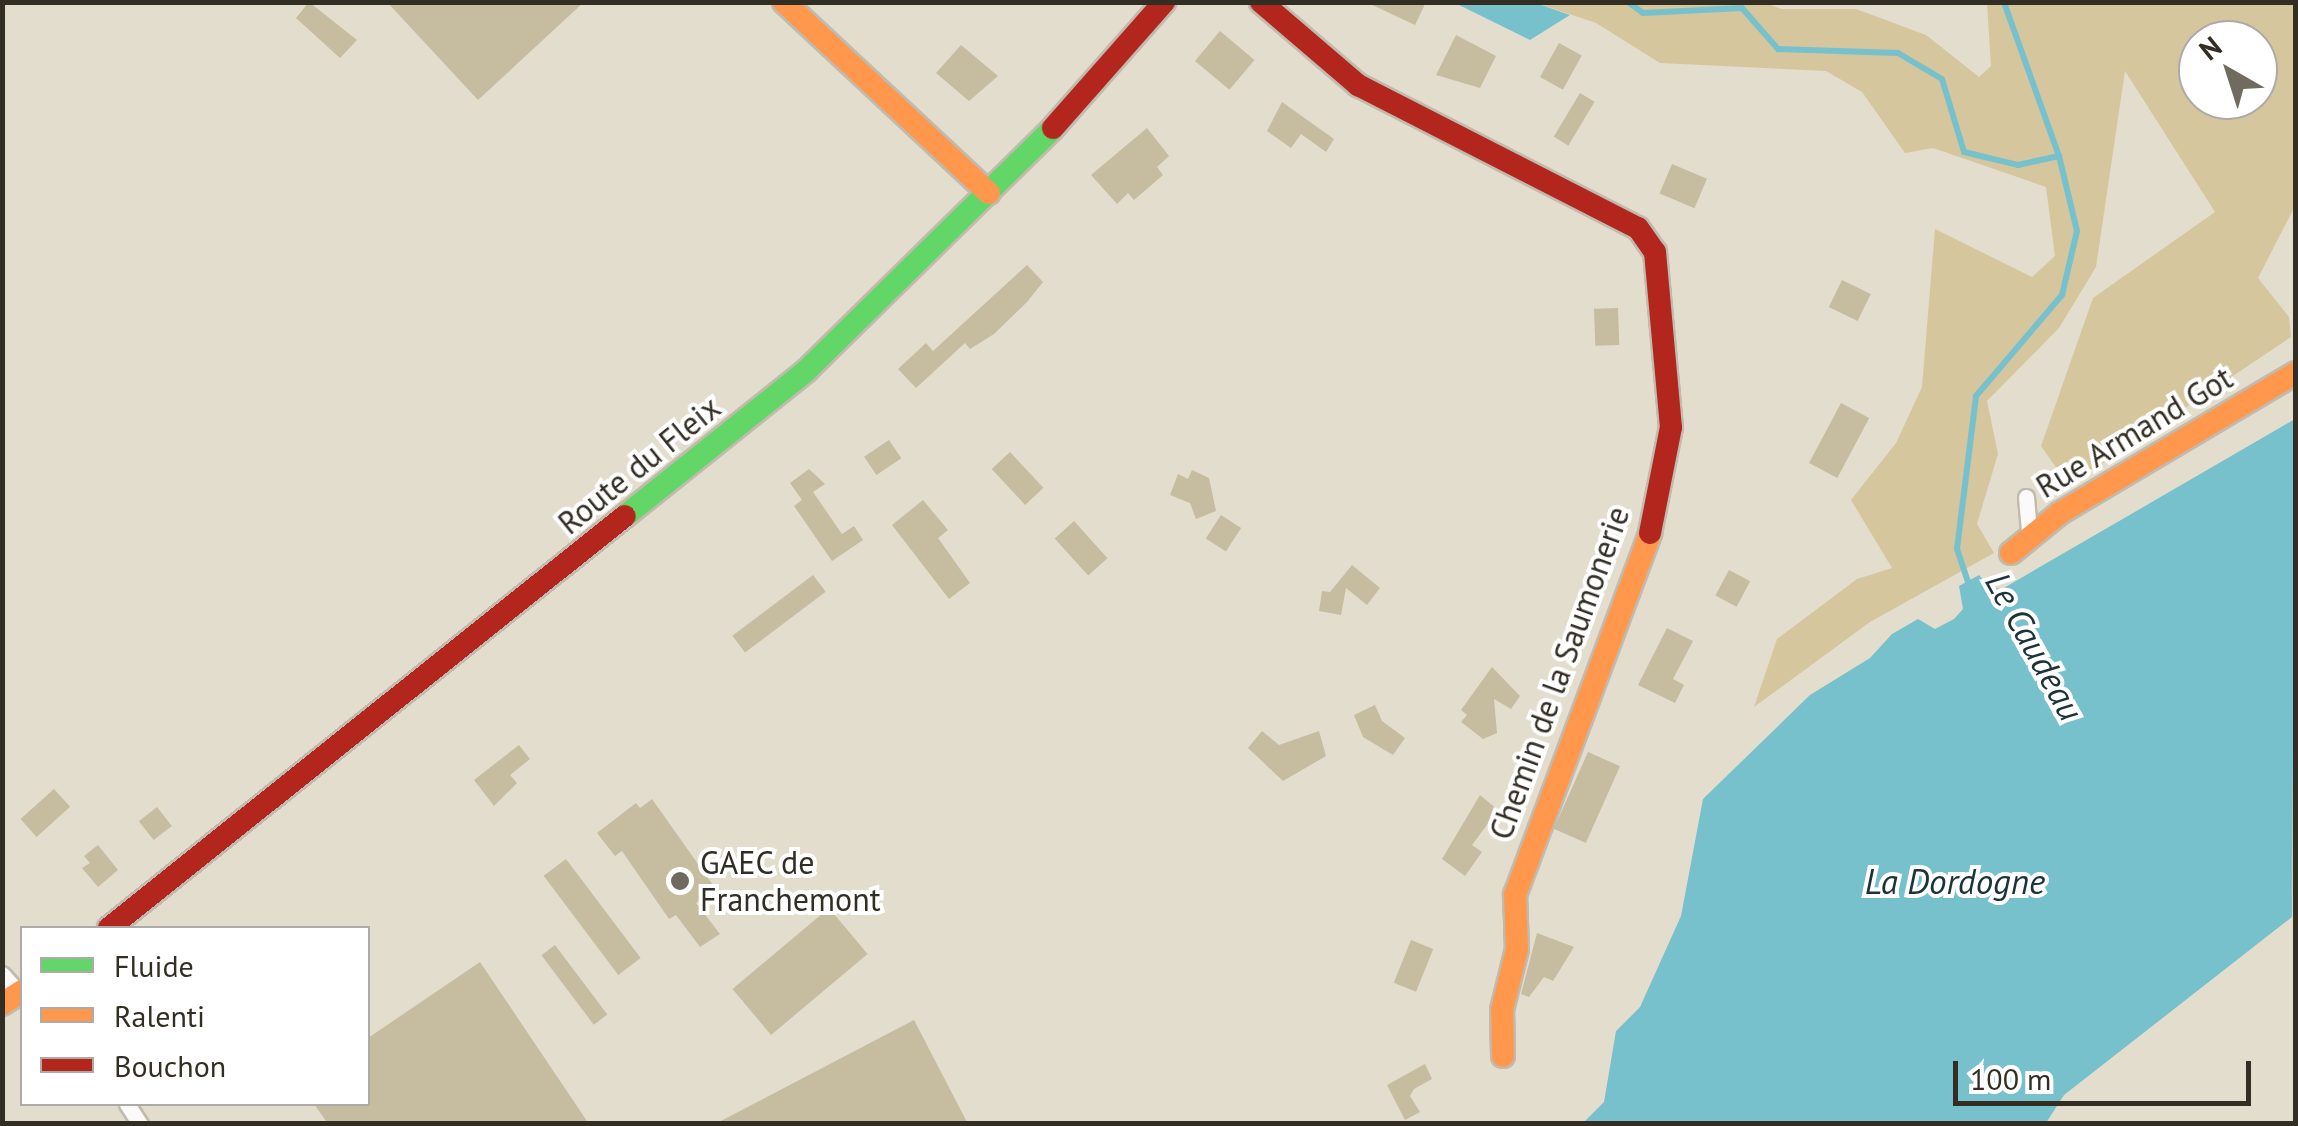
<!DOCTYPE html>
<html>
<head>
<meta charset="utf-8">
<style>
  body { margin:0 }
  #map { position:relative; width:2298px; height:1126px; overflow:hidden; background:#e3ddcd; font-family:"PT Sans",sans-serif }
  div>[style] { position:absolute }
  .green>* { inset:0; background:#d5c69e }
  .water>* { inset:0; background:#77c1cd }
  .stream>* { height:6px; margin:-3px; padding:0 3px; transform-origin:3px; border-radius:3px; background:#77c1cd }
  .building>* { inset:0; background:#c6bca0; transform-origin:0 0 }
  .roads { filter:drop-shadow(2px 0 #c0bbae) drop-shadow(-2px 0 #c0bbae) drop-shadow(0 2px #c0bbae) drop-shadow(0 -2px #c0bbae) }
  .street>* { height:15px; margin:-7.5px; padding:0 7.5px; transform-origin:7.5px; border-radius:7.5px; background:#fbfaf8 }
  .fast>* { height:22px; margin:-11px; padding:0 11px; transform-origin:11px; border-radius:11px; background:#63d668 }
  .slow>* { height:22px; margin:-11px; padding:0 11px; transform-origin:11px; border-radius:11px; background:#ff974d }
  .jam>* { height:22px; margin:-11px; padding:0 11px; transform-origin:11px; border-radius:11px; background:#b3261e }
  .dots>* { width:28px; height:28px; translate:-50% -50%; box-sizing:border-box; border:5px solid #fff; border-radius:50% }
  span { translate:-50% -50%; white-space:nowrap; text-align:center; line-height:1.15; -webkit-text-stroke:8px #fff; paint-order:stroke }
  .street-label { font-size:32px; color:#322e23 }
  .poi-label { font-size:32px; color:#322e23 }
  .left { translate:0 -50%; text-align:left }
  .water-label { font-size:35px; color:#1b3339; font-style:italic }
  .frame { position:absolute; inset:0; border:5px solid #322e23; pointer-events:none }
  .legend { position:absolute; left:20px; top:926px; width:350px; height:180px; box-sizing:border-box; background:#fff; border:2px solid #adaba7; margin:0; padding:12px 18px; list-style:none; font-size:30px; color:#322e23 }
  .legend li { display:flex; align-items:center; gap:20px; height:50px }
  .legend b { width:50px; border:2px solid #adaba7 }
  .north { position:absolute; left:2178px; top:20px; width:100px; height:100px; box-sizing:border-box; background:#fff; border:2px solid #adaba7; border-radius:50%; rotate:321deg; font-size:28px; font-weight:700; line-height:40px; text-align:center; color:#322e23 }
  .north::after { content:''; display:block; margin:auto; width:35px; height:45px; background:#706b5e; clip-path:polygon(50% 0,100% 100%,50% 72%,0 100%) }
  .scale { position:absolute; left:1953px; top:1061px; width:298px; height:45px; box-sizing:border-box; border:5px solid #322e23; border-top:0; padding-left:12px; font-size:30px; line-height:35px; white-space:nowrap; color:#322e23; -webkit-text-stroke:8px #fff; paint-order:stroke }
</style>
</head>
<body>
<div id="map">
  <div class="green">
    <div style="clip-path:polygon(evenodd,1763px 2px,1781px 9px,1856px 9px,1926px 35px,1979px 77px,1991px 66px,1987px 3px,2295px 3px,2295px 206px,2258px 278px,2289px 317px,2291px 337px,2069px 486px,2041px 446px,2093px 298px,2215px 212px,2125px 71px,2096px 267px,2059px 328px,1987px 401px,1998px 454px,1977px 524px,1994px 553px,1870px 622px,1754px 707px,1777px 639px,1857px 579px,1892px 568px,1851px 500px,1896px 443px,1922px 387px,1935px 229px,2032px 277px,2055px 256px,2046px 187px,1933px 148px,1905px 153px,1862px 92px,1826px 71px,1660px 63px,1596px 23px,1537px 3px,1763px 2px,2198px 40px,2258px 40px,2258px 100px,2198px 100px,2198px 40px)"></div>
  </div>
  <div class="water">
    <div style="clip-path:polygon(1455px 3px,1536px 3px,1570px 15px,1530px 40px)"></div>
    <div style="clip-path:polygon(2295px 419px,2292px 917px,2064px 1095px,2046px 1123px,1583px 1123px,1604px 1102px,1616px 1031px,1640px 1007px,1681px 916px,1703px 799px,1810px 695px,1870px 658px,1892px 634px,1918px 619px,1935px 629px,1954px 619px,1963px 609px,1959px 586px,1979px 575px,1990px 587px,2002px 589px)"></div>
  </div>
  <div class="stream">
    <div style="left:1628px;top:2px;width:19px;rotate:36deg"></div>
    <div style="left:1643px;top:13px;width:99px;rotate:-2.9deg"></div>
    <div style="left:1742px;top:8px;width:55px;rotate:48.7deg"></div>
    <div style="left:1778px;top:49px;width:120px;rotate:1.9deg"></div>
    <div style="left:1898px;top:53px;width:51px;rotate:30.6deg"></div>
    <div style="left:1942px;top:79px;width:76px;rotate:73.2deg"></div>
    <div style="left:1964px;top:152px;width:56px;rotate:13.5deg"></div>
    <div style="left:2018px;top:165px;width:42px;rotate:-12.4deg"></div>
    <div style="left:1970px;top:588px;width:41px;rotate:-108.4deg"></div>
    <div style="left:1957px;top:549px;width:154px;rotate:-82.9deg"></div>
    <div style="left:1976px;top:396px;width:133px;rotate:-49.6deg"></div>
    <div style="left:2062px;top:295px;width:66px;rotate:-76.8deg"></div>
    <div style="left:2077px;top:231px;width:77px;rotate:-103.5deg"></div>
    <div style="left:2059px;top:156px;width:164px;rotate:-109.7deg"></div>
  </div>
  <div class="building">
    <div style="clip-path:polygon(309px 2px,357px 40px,340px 58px,296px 18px)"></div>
    <div style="clip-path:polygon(387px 2px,584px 2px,478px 100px)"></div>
    <div style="clip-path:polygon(1366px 2px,1426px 2px,1415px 25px)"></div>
    <div style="left:1220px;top:31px;width:45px;height:39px;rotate:40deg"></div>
    <div style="clip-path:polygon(1456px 35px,1496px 56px,1480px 88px,1436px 75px)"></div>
    <div style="left:1559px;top:43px;width:26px;height:39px;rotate:29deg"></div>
    <div style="clip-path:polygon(961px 45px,998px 76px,969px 101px,936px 73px)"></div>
    <div style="left:1580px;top:93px;width:17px;height:51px;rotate:31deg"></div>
    <div style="clip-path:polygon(1282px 102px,1334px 139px,1326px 152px,1301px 134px,1291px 148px,1267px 131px)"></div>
    <div style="clip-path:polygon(1147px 128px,1169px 156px,1157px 167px,1163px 175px,1134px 200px,1128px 193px,1117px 204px,1091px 175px)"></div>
    <div style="left:1672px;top:164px;width:38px;height:32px;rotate:23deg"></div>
    <div style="clip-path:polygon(1027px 265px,1043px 282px,1027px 302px,994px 334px,970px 349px,965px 343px,916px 388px,898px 369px,926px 343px,933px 351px)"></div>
    <div style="left:1842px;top:280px;width:32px;height:30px;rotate:26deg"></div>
    <div style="left:1618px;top:308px;width:37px;height:24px;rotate:88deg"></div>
    <div style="left:1841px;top:403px;width:32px;height:68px;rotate:28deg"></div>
    <div style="left:889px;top:440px;width:22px;height:30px;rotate:56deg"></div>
    <div style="left:1010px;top:452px;width:49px;height:25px;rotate:47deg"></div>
    <div style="clip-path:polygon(809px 469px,825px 484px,813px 492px,842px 534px,854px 526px,863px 540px,832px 561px,794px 506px,807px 496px,802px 500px,790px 483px)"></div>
    <div style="clip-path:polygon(1192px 470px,1209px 478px,1216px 511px,1196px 519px,1190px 503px,1170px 495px,1178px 474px,1188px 479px)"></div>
    <div style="clip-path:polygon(923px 500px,948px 530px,938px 538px,970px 583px,949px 599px,892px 525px)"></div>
    <div style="left:1221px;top:515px;width:24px;height:28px;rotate:33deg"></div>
    <div style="left:1074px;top:521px;width:50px;height:26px;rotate:48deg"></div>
    <div style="clip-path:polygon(1352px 565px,1380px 588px,1367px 605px,1346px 588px,1341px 615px,1319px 611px,1322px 591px,1330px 592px)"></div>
    <div style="left:1729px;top:570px;width:24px;height:29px;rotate:28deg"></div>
    <div style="left:813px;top:575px;width:21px;height:101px;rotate:53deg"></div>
    <div style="clip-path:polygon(1667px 628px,1693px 641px,1673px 679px,1684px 685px,1675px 703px,1638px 685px)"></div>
    <div style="clip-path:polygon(1492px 667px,1520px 696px,1511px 709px,1494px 699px,1497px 733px,1483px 739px,1461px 722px,1467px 715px,1461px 710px)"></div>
    <div style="clip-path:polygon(1375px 705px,1382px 721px,1405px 738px,1393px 755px,1363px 737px,1354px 715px)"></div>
    <div style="clip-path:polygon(1262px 731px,1279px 745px,1319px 731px,1326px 756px,1283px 781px,1248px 748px)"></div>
    <div style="clip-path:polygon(519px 745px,530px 759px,510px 775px,517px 783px,494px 806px,474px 780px)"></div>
    <div style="left:1588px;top:752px;width:35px;height:84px;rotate:24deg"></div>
    <div style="left:54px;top:789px;width:24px;height:45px;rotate:48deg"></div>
    <div style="clip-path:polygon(1480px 795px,1498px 810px,1472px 845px,1482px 852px,1465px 876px,1442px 859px)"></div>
    <div style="clip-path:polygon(652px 799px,715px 888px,696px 903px,720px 934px,700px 947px,676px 915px,669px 919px,622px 851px,615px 856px,597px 833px,636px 803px,640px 808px)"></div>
    <div style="left:157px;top:807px;width:24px;height:23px;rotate:52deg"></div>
    <div style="clip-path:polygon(98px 845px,118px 870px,98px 887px,82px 868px,90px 863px,84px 856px)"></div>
    <div style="left:566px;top:859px;width:124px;height:28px;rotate:53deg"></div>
    <div style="left:829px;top:908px;width:60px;height:126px;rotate:50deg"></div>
    <div style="clip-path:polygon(1537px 933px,1574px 947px,1553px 981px,1544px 977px,1529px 997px,1521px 994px)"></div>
    <div style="left:1411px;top:940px;width:24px;height:46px;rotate:22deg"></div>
    <div style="left:555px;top:945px;width:87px;height:17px;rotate:53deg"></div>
    <div style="clip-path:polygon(480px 962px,589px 1124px,328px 1124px,314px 1104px,368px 1104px,368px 1038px)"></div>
    <div style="clip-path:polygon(914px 1020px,968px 1124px,715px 1124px)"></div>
    <div style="clip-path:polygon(1425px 1064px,1432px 1079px,1414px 1089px,1410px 1096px,1420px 1112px,1405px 1120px,1387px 1085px)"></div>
  </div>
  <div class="roads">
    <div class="street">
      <div style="left:2026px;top:497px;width:37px;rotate:85deg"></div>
      <div style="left:2px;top:974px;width:25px;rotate:48deg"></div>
      <div style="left:127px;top:1104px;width:24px;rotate:57deg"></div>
    </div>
    <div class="fast">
      <div style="left:625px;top:516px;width:232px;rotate:-38.7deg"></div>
      <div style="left:806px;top:371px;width:346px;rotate:-44.5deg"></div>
    </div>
    <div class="slow">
      <div style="left:784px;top:2px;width:280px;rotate:43deg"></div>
      <div style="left:2011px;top:553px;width:63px;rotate:-39.2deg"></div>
      <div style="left:2060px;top:513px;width:274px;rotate:-30.7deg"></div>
      <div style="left:2px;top:1004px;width:24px;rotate:-33deg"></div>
      <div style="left:1503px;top:1056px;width:46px;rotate:-91.2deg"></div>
      <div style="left:1502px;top:1010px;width:63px;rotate:-76.2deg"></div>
      <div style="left:1517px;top:949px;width:54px;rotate:-92.1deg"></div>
      <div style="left:1515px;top:895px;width:386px;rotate:-69.5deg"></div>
    </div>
    <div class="jam">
      <div style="left:1261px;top:2px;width:128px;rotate:40.6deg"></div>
      <div style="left:1358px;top:85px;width:314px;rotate:27.1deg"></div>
      <div style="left:1638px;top:228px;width:29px;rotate:55deg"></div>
      <div style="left:1655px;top:252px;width:176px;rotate:84.8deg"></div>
      <div style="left:1671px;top:427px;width:108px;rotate:101.2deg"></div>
      <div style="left:1053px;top:128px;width:168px;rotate:-48.6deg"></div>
      <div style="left:109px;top:928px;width:660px;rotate:-38.61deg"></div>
    </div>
  </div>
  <div class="dots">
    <div style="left:680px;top:881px;background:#706b5e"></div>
  </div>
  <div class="street-label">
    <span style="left:2134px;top:432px;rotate:-31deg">Rue Armand Got</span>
    <span style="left:639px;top:465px;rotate:-39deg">Route du Fleix</span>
    <span style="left:1559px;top:673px;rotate:-70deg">Chemin de la Saumonerie</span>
  </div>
  <div class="poi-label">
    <span class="left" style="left:700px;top:881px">GAEC de<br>Franchemont</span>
  </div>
  <div class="water-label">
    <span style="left:2035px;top:646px;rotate:61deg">Le Caudeau</span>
    <span style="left:1955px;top:881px">La Dordogne</span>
  </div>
  <div class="frame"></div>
  <ul class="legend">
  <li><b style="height:12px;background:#63d668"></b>Fluide</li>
  <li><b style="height:12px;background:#ff974d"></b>Ralenti</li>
  <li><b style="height:12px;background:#b3261e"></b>Bouchon</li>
  </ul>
  <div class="north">N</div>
  <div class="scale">100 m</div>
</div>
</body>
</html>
